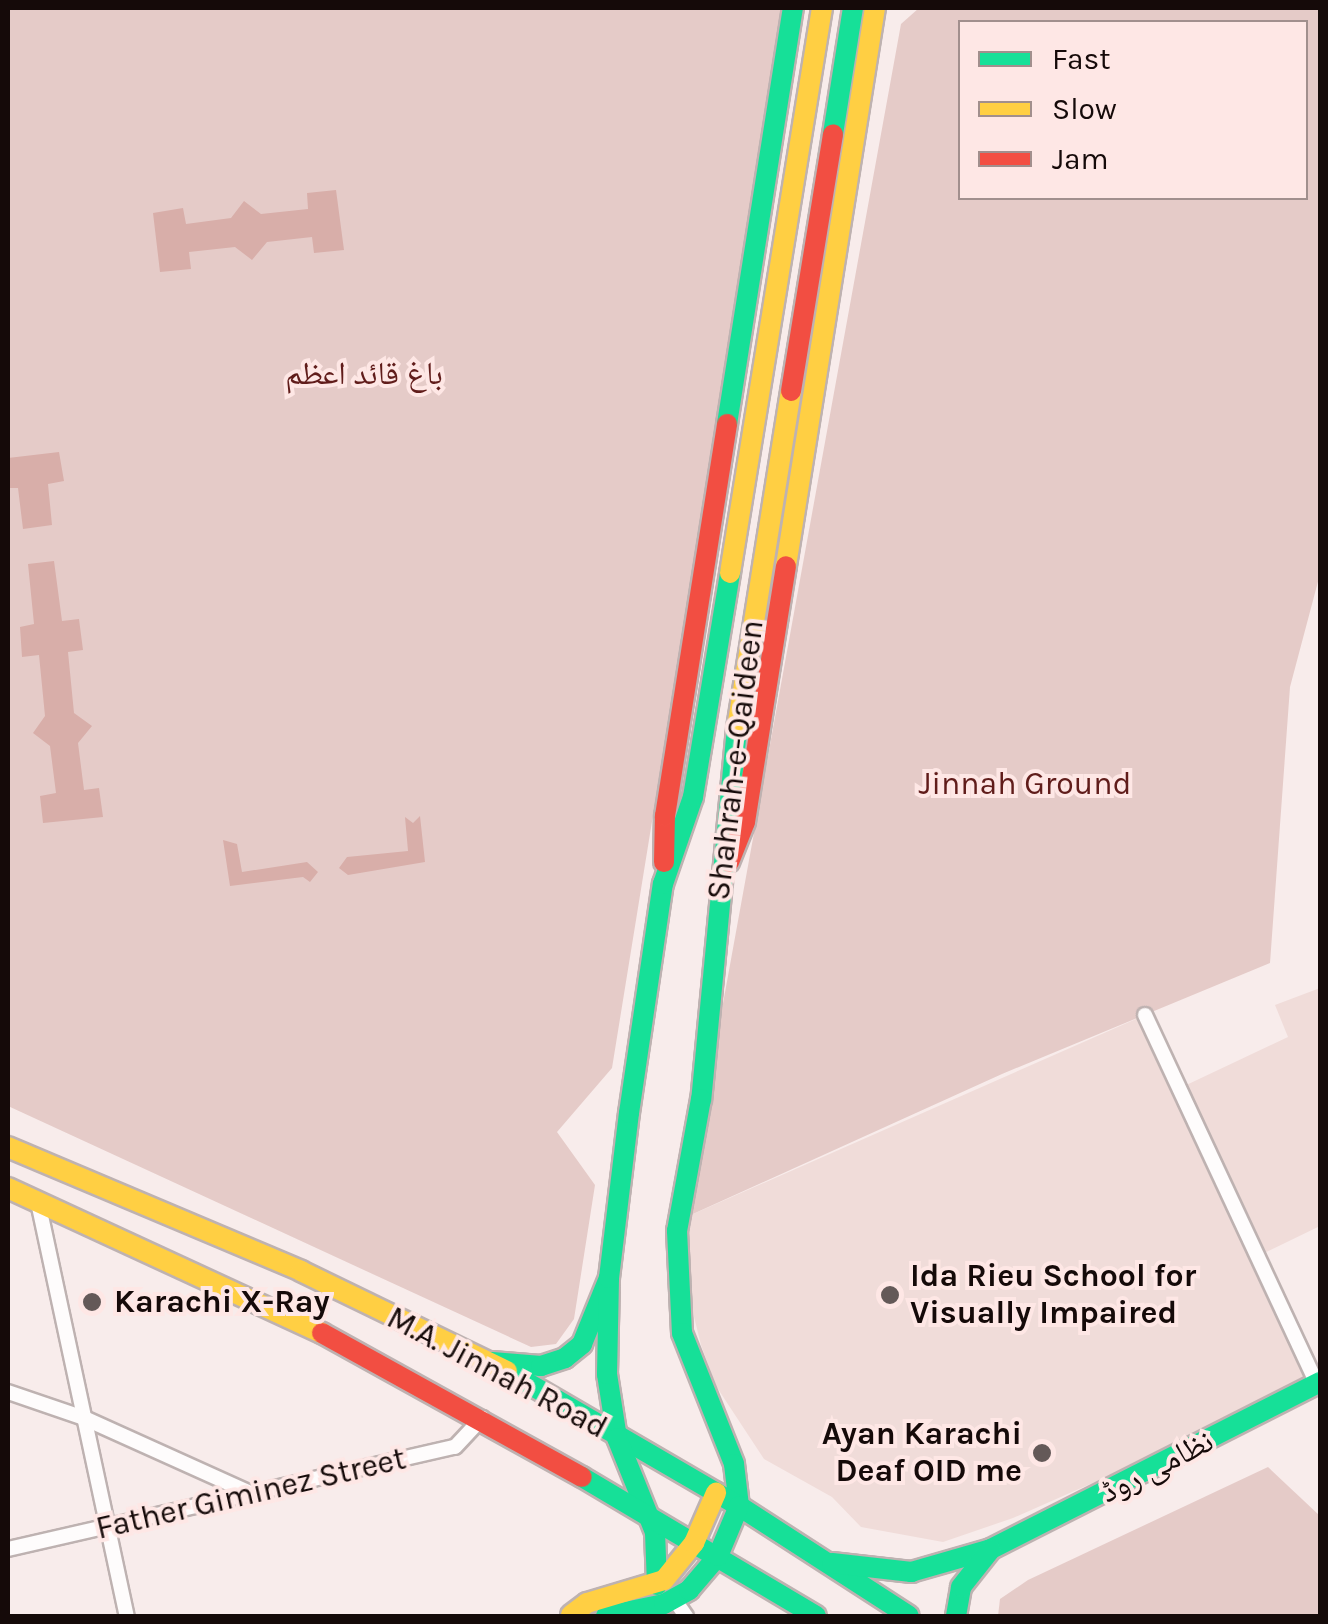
<!DOCTYPE html>
<html>
<head>
<meta charset="utf-8">
<style>
  body { margin:0 }
  #map { position:relative; width:1328px; height:1624px; overflow:hidden; background:#f8eceb; font-family:Karla,"Noto Naskh Arabic",sans-serif }
  div>[style] { position:absolute }
  .built>* { inset:0; background:#f0dcd9 }
  .green>* { inset:0; background:#e5cbc8 }
  .water>* { inset:0; background:#d8aea9 }
  .roads { filter:drop-shadow(2px 0 #beb2b1) drop-shadow(-2px 0 #beb2b1) drop-shadow(0 2px #beb2b1) drop-shadow(0 -2px #beb2b1) }
  .street>* { height:14px; margin:-7px; padding:0 7px; transform-origin:7px; border-radius:7px; background:#fefcfc }
  .fast>* { height:20px; margin:-10px; padding:0 10px; transform-origin:10px; border-radius:10px; background:#16e098 }
  .slow>* { height:20px; margin:-10px; padding:0 10px; transform-origin:10px; border-radius:10px; background:#ffcf43 }
  .jam>* { height:20px; margin:-10px; padding:0 10px; transform-origin:10px; border-radius:10px; background:#f24e42 }
  .dots>* { width:28px; height:28px; translate:-50% -50%; box-sizing:border-box; border:5px solid #fee7e5; border-radius:50% }
  span { translate:-50% -50%; white-space:nowrap; text-align:center; line-height:1.15; -webkit-text-stroke:8px #fee7e5; paint-order:stroke }
  .park-label { font-size:32px; color:#601c1a }
  .street-label { font-size:32px; color:#150a09 }
  .poi-label { font-size:32px; color:#150a09; font-weight:700 }
  .left { translate:0 -50%; text-align:left }
  .right { translate:-100% -50%; text-align:right }
  .frame { position:absolute; inset:0; border:10px solid #150a09; pointer-events:none }
  .legend { position:absolute; left:958px; top:20px; width:350px; height:180px; box-sizing:border-box; background:#fee7e5; border:2px solid #a18f8d; margin:0; padding:12px 18px; list-style:none; font-size:30px; color:#150a09 }
  .legend li { display:flex; align-items:center; gap:20px; height:50px }
  .legend b { width:50px; border:2px solid #a18f8d }
</style>
</head>
<body>
<div id="map">
  <div class="built">
    <div style="clip-path:polygon(1320px 988px,1320px 1226px,1258px 1256px,1317px 1384px,1013px 1518px,943px 1542px,861px 1527px,832px 1497px,764px 1459px,716px 1386px,701px 1345px,685px 1280px,684px 1218px,1145px 1015px,1180px 1088px,1288px 1037px,1275px 1005px)"></div>
  </div>
  <div class="green">
    <div style="clip-path:polygon(8px 8px,784px 8px,612px 1068px,557px 1132px,595px 1185px,574px 1319px,556px 1344px,531px 1347px,8px 1106px)"></div>
    <div style="clip-path:polygon(evenodd,919px 8px,1320px 8px,1320px 574px,1290px 687px,1270px 963px,1002px 1074px,684px 1218px,901px 24px,919px 8px,961px 22px,1306px 22px,1306px 198px,961px 198px,961px 22px)"></div>
    <div style="clip-path:polygon(1268px 1467px,1320px 1516px,1320px 1616px,998px 1616px,1000px 1599px,1028px 1580px)"></div>
  </div>
  <div class="water">
    <div style="clip-path:polygon(336px 190px,344px 250px,314px 253px,312px 237px,267px 242px,252px 260px,235px 247px,189px 252px,191px 269px,160px 272px,153px 213px,183px 208px,186px 224px,231px 218px,244px 201px,261px 214px,308px 209px,307px 193px)"></div>
    <div style="clip-path:polygon(59px 452px,64px 481px,48px 484px,52px 525px,23px 529px,18px 488px,8px 488px,8px 458px)"></div>
    <div style="clip-path:polygon(54px 561px,62px 621px,79px 619px,83px 650px,68px 652px,74px 713px,92px 726px,78px 743px,84px 790px,99px 788px,103px 817px,43px 823px,40px 796px,56px 793px,50px 746px,33px 733px,45px 716px,39px 655px,22px 657px,20px 627px,34px 624px,28px 564px)"></div>
    <div style="clip-path:polygon(420px 816px,425px 862px,348px 875px,339px 868px,347px 857px,408px 851px,405px 817px,413px 823px)"></div>
    <div style="clip-path:polygon(223px 840px,237px 844px,242px 872px,307px 862px,318px 872px,310px 882px,303px 877px,230px 886px)"></div>
  </div>
  <div class="roads">
    <div class="street">
      <div style="left:1145px;top:1015px;width:407px;rotate:65deg"></div>
      <div style="left:38px;top:1202px;width:423px;rotate:77.9deg"></div>
      <div style="left:8px;top:1392px;width:80px;rotate:18.9deg"></div>
      <div style="left:84px;top:1418px;width:184px;rotate:24.3deg"></div>
      <div style="left:8px;top:1549px;width:458px;rotate:-12.9deg"></div>
      <div style="left:455px;top:1447px;width:40px;rotate:-47deg"></div>
      <div style="left:674px;top:1599px;width:21px;rotate:55deg"></div>
    </div>
    <div class="fast">
      <div style="left:833px;top:134px;width:128px;rotate:-81deg"></div>
      <div style="left:727px;top:424px;width:421px;rotate:-81deg"></div>
      <div style="left:737px;top:728px;width:373px;rotate:95.5deg"></div>
      <div style="left:701px;top:1099px;width:134px;rotate:100.3deg"></div>
      <div style="left:677px;top:1231px;width:102px;rotate:87.2deg"></div>
      <div style="left:682px;top:1333px;width:141px;rotate:68.3deg"></div>
      <div style="left:734px;top:1464px;width:42px;rotate:83.2deg"></div>
      <div style="left:492px;top:1362px;width:49px;rotate:4.7deg"></div>
      <div style="left:541px;top:1366px;width:25px;rotate:-18deg"></div>
      <div style="left:565px;top:1358px;width:22px;rotate:-39deg"></div>
      <div style="left:582px;top:1344px;width:71px;rotate:-67.8deg"></div>
      <div style="left:507px;top:1371px;width:268px;rotate:30.2deg"></div>
      <div style="left:739px;top:1506px;width:202px;rotate:32.9deg"></div>
      <div style="left:617px;top:1438px;width:65px;rotate:-98.9deg"></div>
      <div style="left:607px;top:1374px;width:96px;rotate:-88.8deg"></div>
      <div style="left:609px;top:1278px;width:166px;rotate:-83.1deg"></div>
      <div style="left:629px;top:1113px;width:232px;rotate:-81.6deg"></div>
      <div style="left:663px;top:884px;width:92px;rotate:-71deg"></div>
      <div style="left:693px;top:797px;width:227px;rotate:-80.6deg"></div>
      <div style="left:617px;top:1438px;width:101px;rotate:68deg"></div>
      <div style="left:655px;top:1532px;width:53px;rotate:87.8deg"></div>
      <div style="left:582px;top:1477px;width:272px;rotate:30.7deg"></div>
      <div style="left:832px;top:1563px;width:80px;rotate:6.5deg"></div>
      <div style="left:911px;top:1572px;width:83px;rotate:-16deg"></div>
      <div style="left:991px;top:1549px;width:369px;rotate:-26.9deg"></div>
      <div style="left:606px;top:1616px;width:59px;rotate:-11.7deg"></div>
      <div style="left:664px;top:1604px;width:29px;rotate:-29deg"></div>
      <div style="left:689px;top:1590px;width:45px;rotate:-49.5deg"></div>
      <div style="left:718px;top:1556px;width:54px;rotate:-67.2deg"></div>
      <div style="left:956px;top:1616px;width:29px;rotate:-80deg"></div>
      <div style="left:961px;top:1587px;width:48px;rotate:-51.7deg"></div>
    </div>
    <div class="slow">
      <div style="left:786px;top:566px;width:565px;rotate:-80.94deg"></div>
      <div style="left:730px;top:573px;width:572px;rotate:-80.75deg"></div>
      <div style="left:737px;top:728px;width:341px;rotate:-80.9deg"></div>
      <div style="left:8px;top:1147px;width:318px;rotate:22.9deg"></div>
      <div style="left:301px;top:1271px;width:229px;rotate:25.9deg"></div>
      <div style="left:8px;top:1188px;width:346px;rotate:24.8deg"></div>
      <div style="left:571px;top:1615px;width:20px;rotate:-37deg"></div>
      <div style="left:587px;top:1603px;width:80px;rotate:-16.6deg"></div>
      <div style="left:664px;top:1580px;width:48px;rotate:-51deg"></div>
      <div style="left:694px;top:1543px;width:55px;rotate:-66.3deg"></div>
    </div>
    <div class="jam">
      <div style="left:791px;top:391px;width:260px;rotate:-80.7deg"></div>
      <div style="left:664px;top:862px;width:46px;rotate:-88.8deg"></div>
      <div style="left:665px;top:816px;width:397px;rotate:-81deg"></div>
      <div style="left:729px;top:862px;width:43px;rotate:-68.2deg"></div>
      <div style="left:745px;top:822px;width:259px;rotate:-80.9deg"></div>
      <div style="left:322px;top:1333px;width:297px;rotate:29deg"></div>
    </div>
  </div>
  <div class="dots">
    <div style="left:890px;top:1295px;background:#645958"></div>
    <div style="left:92px;top:1302px;background:#645958"></div>
    <div style="left:1042px;top:1453px;background:#645958"></div>
  </div>
  <div class="park-label">
    <span style="left:364px;top:374px">باغ قائد اعظم</span>
    <span style="left:1025px;top:784px">Jinnah Ground</span>
  </div>
  <div class="street-label">
    <span style="left:736px;top:760px;rotate:-83deg">Shahrah-e-Qaideen</span>
    <span style="left:497px;top:1373px;rotate:28deg">M.A. Jinnah Road</span>
    <span style="left:1157px;top:1467px;rotate:-27deg">نظامی روڈ</span>
    <span style="left:251px;top:1494px;rotate:-13deg">Father Giminez Street</span>
  </div>
  <div class="poi-label">
    <span class="left" style="left:910px;top:1295px">Ida Rieu School for<br>Visually Impaired</span>
    <span class="left" style="left:114px;top:1302px">Karachi X-Ray</span>
    <span class="right" style="left:1022px;top:1453px">Ayan Karachi<br>Deaf OID me</span>
  </div>
  <div class="frame"></div>
  <ul class="legend">
  <li><b style="height:12px;background:#16e098"></b>Fast</li>
  <li><b style="height:12px;background:#ffcf43"></b>Slow</li>
  <li><b style="height:12px;background:#f24e42"></b>Jam</li>
  </ul>
</div>
</body>
</html>
